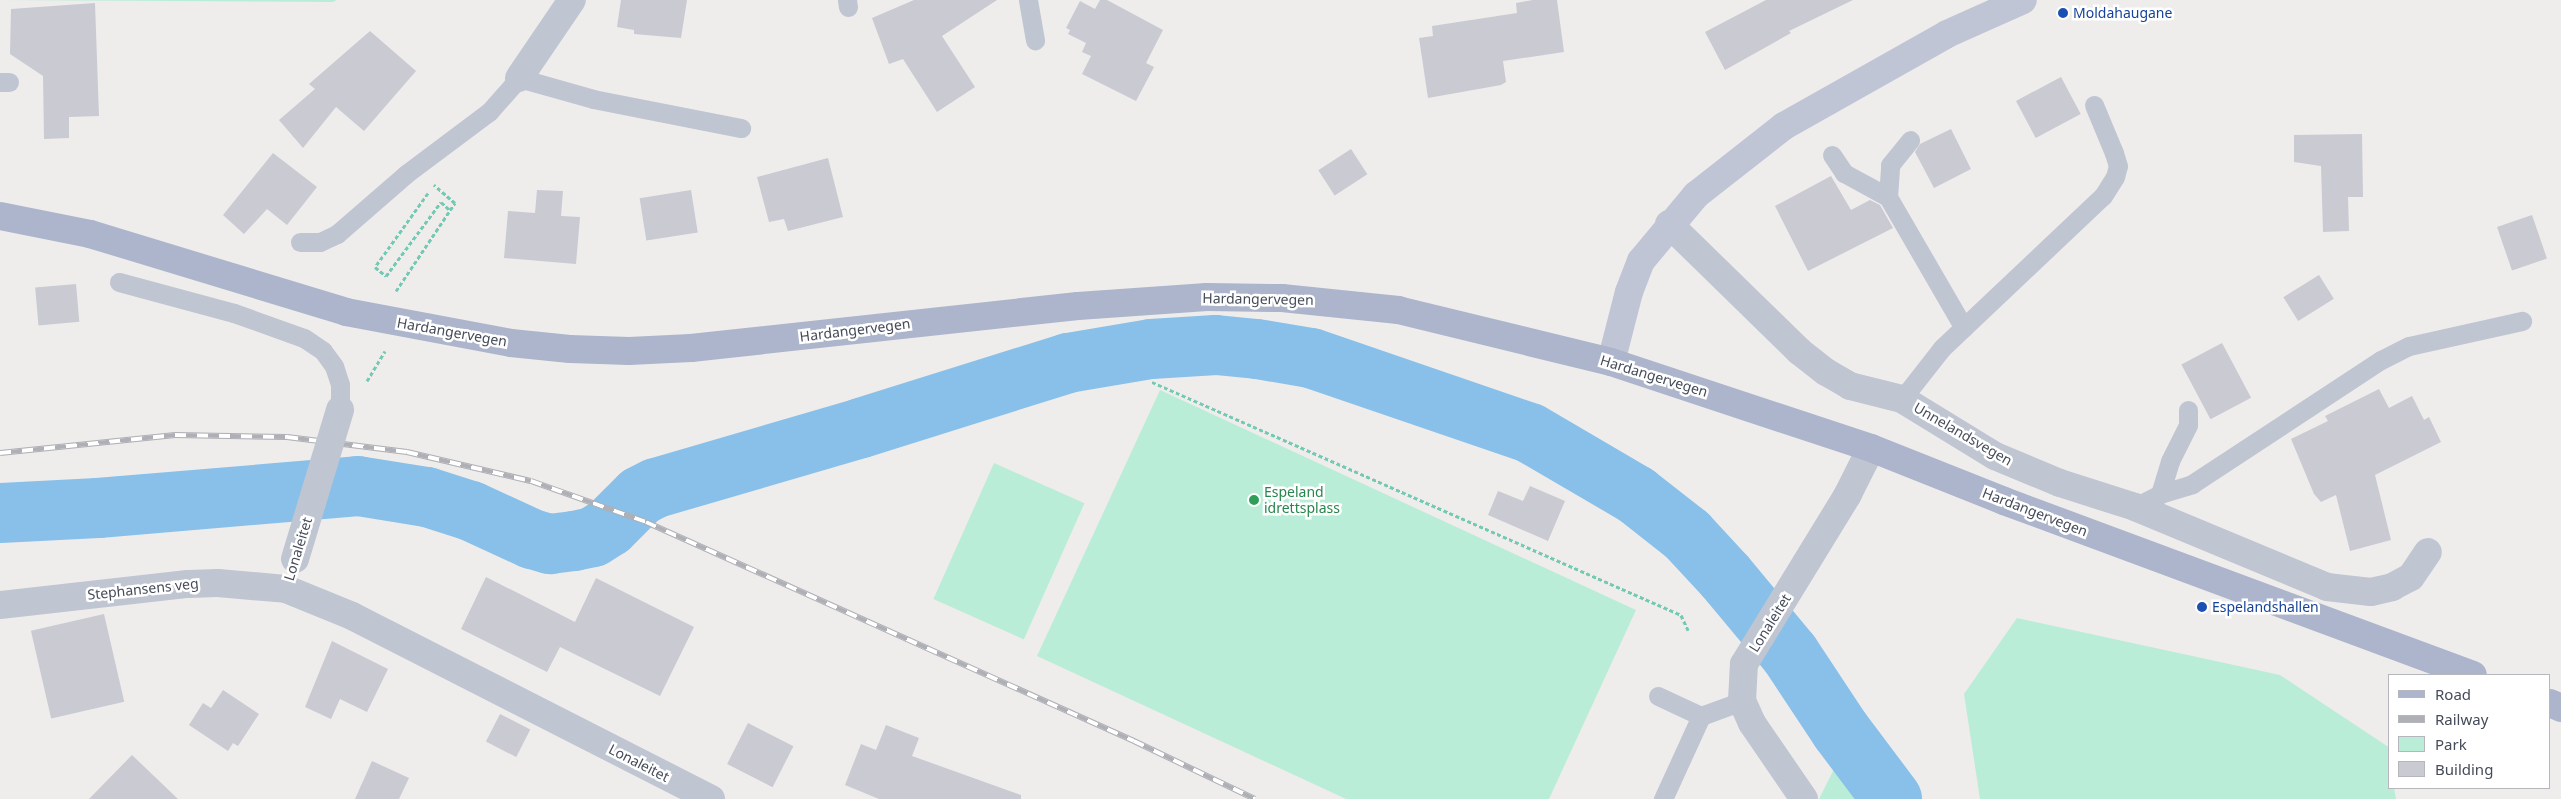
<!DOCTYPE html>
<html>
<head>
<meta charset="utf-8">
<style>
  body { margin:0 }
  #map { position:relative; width:2561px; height:799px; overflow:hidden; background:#efecec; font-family:"Noto Sans",sans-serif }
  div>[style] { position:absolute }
  .green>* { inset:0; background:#baedd8; transform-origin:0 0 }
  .river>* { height:60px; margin:-30px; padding:0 30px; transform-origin:30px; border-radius:30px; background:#88c0e9 }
  .building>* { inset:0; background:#c9cad2; transform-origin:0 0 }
  .path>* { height:3px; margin-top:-1.5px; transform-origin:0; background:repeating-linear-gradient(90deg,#73c9b1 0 4px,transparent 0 6.5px) }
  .service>* { height:19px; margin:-9.5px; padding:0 9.5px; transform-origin:9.5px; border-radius:9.5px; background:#bfc5d1 }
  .minor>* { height:28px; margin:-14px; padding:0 14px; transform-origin:14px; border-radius:14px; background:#bfc5d1 }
  .secondary>* { height:28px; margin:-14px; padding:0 14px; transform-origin:14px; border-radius:14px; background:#bfc5d5 }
  .primary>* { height:28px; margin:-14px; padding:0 14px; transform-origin:14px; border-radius:14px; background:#acb5cb }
  .rail>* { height:5.5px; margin-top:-2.75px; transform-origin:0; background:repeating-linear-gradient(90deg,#fff 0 11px,#aeb0b6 0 22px); box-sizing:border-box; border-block:1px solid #aeb0b6 }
  .minor-bridge>* { height:28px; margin:-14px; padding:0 14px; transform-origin:14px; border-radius:14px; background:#bfc5d1 }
  .dots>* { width:14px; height:14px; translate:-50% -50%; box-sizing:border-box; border:2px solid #fff; border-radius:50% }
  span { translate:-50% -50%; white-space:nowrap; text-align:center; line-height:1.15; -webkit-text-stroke:5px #fff; paint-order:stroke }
  .transit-label { font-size:14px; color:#164399 }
  .left { translate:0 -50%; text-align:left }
  .street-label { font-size:14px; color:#454b59 }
  .leisure-label { font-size:14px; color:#27864d }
  .legend { position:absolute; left:2388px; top:674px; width:162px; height:115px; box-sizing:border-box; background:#fff; border:1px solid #b5b7bd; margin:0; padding:6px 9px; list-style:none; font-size:15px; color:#454b59 }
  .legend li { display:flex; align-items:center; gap:10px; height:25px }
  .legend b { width:25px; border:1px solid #b5b7bd }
</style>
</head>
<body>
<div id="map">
  <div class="green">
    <div style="clip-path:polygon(0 0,337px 0,333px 2px)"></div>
    <div style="clip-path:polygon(1160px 390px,1636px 610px,1549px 799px,1346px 799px,1037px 656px)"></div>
    <div style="left:994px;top:463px;width:99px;height:149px;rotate:24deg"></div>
    <div style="clip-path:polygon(2017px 618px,2280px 675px,2390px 748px,2390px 788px,2394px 788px,2396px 799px,1980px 799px,1964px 694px)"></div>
    <div style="clip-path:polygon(1845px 747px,1910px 798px,1910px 799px,1819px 799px)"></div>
  </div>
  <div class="river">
    <div style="left:0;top:513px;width:98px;rotate:-2.9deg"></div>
    <div style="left:98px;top:508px;width:261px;rotate:-4.8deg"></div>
    <div style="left:358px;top:486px;width:70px;rotate:9.1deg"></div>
    <div style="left:427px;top:497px;width:46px;rotate:17.7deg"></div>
    <div style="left:471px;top:511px;width:67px;rotate:24.7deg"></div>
    <div style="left:532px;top:539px;width:19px;rotate:16deg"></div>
    <div style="left:550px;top:544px;width:24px;rotate:-7deg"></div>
    <div style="left:574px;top:541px;width:19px;rotate:-12deg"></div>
    <div style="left:593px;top:537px;width:19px;rotate:-32deg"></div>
    <div style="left:609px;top:527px;width:44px;rotate:-45deg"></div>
    <div style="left:640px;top:496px;width:18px;rotate:-27deg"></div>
    <div style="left:656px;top:488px;width:214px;rotate:-16.3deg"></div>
    <div style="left:861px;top:428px;width:217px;rotate:-17.4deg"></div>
    <div style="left:1068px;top:363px;width:84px;rotate:-9.6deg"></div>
    <div style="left:1151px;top:349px;width:65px;rotate:-3.5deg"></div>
    <div style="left:1216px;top:345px;width:41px;rotate:5.6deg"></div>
    <div style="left:1257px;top:349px;width:55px;rotate:9.5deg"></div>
    <div style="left:1311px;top:358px;width:231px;rotate:18.9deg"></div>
    <div style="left:1530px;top:433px;width:123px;rotate:30.3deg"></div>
    <div style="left:1636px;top:495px;width:65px;rotate:38.1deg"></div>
    <div style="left:1687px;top:535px;width:56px;rotate:47.2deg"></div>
    <div style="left:1725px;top:576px;width:102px;rotate:50.2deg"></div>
    <div style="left:1790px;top:654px;width:92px;rotate:56.5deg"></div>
    <div style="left:1841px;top:731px;width:85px;rotate:53.1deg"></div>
  </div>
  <div class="building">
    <div style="clip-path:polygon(621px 0,687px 0,681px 38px,634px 34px,634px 30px,617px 27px)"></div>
    <div style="clip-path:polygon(914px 0,997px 0,942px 36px,975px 87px,937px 112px,903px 59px,889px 64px,872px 18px)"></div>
    <div style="clip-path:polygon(1100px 0,1107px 0,1163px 30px,1146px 63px,1154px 67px,1136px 101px,1082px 74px,1091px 56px,1082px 52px,1086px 43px,1068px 34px,1070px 30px,1066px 28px,1080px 1px,1095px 9px)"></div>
    <div style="clip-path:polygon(1533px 0,1557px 0,1564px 52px,1503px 61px,1506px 82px,1501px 85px,1428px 98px,1419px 38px,1433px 36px,1432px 26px,1517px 13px,1516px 3px)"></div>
    <div style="clip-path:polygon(1766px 0,1853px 0,1789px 31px,1791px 33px,1725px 70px,1705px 32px)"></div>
    <div style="clip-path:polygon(95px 3px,99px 116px,69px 117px,69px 138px,44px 139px,43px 76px,10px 54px,11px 9px)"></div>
    <div style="clip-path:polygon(370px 31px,416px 71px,364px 131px,336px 107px,303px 148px,279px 120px,315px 89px,309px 84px)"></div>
    <div style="left:2061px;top:77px;width:42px;height:51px;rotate:62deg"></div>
    <div style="clip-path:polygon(1951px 129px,1971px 169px,1934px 188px,1915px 152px,1920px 144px)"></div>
    <div style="clip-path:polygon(2362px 134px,2363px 197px,2348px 197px,2349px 231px,2323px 232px,2321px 166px,2294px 162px,2294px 135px)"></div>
    <div style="left:1351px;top:149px;width:30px;height:39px;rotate:57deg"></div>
    <div style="clip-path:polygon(273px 153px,317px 187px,287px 225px,267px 209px,244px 234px,223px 215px)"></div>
    <div style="clip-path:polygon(828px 158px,843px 217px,788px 231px,784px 219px,769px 222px,757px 177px)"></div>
    <div style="clip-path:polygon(1831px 176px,1851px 210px,1870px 200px,1880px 205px,1893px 228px,1808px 271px,1775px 206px)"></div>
    <div style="clip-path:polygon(537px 190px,563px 191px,561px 216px,580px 217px,576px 264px,504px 258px,508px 211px,535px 213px)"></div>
    <div style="left:691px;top:190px;width:43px;height:52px;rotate:81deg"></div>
    <div style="left:2532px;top:215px;width:46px;height:37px;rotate:71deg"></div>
    <div style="left:2319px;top:275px;width:28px;height:42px;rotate:58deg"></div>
    <div style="left:76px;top:284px;width:38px;height:41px;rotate:85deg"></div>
    <div style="left:2222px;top:343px;width:62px;height:46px;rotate:62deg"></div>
    <div style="clip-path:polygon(2379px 389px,2389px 408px,2412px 396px,2424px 420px,2429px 417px,2441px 442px,2375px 475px,2391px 540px,2350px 551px,2336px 495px,2321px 502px,2314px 494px,2291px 439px,2328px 421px,2325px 416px)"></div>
    <div style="clip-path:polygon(1530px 486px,1565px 501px,1548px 541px,1488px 515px,1498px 491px,1523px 501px)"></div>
    <div style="clip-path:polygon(486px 577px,575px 622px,596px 578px,694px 627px,660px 696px,560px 647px,547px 672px,461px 629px)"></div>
    <div style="left:104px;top:614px;width:90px;height:75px;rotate:77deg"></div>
    <div style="clip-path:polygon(332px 641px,388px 669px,367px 712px,340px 699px,331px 719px,305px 707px)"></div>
    <div style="clip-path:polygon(223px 690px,259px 714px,238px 746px,233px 743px,228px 751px,189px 725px,203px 703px,211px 708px)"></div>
    <div style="left:500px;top:714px;width:34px;height:31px;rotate:27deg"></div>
    <div style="left:748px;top:723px;width:51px;height:46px;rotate:27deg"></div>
    <div style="clip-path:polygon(886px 725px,919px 738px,912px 756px,1021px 795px,1021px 799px,879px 799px,845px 785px,861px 744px,876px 750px)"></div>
    <div style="clip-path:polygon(132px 755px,178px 799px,89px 799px)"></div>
    <div style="clip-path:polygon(372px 761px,409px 778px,399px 799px,355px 799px)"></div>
  </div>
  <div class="path">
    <div style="left:428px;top:193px;width:91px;rotate:125.6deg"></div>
    <div style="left:375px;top:267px;width:14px;rotate:39deg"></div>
    <div style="left:386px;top:276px;width:92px;rotate:-53.4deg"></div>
    <div style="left:441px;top:202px;width:12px;rotate:42deg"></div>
    <div style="left:396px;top:291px;width:106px;rotate:-56.2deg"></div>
    <div style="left:455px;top:203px;width:28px;rotate:-139deg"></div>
    <div style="left:367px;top:381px;width:35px;rotate:-59deg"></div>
    <div style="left:1152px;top:382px;width:578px;rotate:23.77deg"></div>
    <div style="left:1681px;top:615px;width:17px;rotate:65deg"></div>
  </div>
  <div class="service">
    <div style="left:847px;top:0;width:7px;rotate:82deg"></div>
    <div style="left:1028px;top:0;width:41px;rotate:80.1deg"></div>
    <div style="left:0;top:82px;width:9px"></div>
    <div style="left:1832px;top:155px;width:22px;rotate:56deg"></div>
    <div style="left:1844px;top:173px;width:50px;rotate:28.6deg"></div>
    <div style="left:1888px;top:197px;width:151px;rotate:59.9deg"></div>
    <div style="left:1888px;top:197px;width:32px;rotate:-86deg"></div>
    <div style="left:1890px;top:165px;width:32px;rotate:-51deg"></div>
    <div style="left:300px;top:242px;width:20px"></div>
    <div style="left:320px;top:242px;width:19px;rotate:-25deg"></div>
    <div style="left:337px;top:234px;width:91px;rotate:-41deg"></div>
    <div style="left:406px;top:174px;width:104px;rotate:-36.8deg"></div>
    <div style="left:489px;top:112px;width:45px;rotate:-48.6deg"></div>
    <div style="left:519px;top:78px;width:77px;rotate:15.8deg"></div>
    <div style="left:593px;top:99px;width:151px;rotate:11.1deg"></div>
    <div style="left:119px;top:282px;width:119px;rotate:15.1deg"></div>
    <div style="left:234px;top:313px;width:74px;rotate:19.7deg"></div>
    <div style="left:304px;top:338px;width:23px;rotate:34deg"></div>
    <div style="left:323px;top:351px;width:19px;rotate:54deg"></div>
    <div style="left:334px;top:366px;width:20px;rotate:72deg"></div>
    <div style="left:340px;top:385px;width:25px;rotate:90deg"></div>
    <div style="left:1902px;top:399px;width:65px;rotate:-51.9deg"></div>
    <div style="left:1942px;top:348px;width:221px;rotate:-43.4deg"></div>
    <div style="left:2103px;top:196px;width:22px;rotate:-58deg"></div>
    <div style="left:2115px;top:177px;width:11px;rotate:-75deg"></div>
    <div style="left:2118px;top:166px;width:14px;rotate:-107deg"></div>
    <div style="left:2114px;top:153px;width:52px;rotate:-112.6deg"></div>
    <div style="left:2160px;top:494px;width:34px;rotate:-73deg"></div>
    <div style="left:2170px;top:461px;width:40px;rotate:-63.4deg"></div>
    <div style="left:2188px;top:425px;width:15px;rotate:-90deg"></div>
    <div style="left:2135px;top:507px;width:28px;rotate:-27deg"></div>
    <div style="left:2160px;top:494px;width:34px;rotate:-17deg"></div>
    <div style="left:2192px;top:484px;width:226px;rotate:-33.3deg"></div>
    <div style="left:2381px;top:360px;width:31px;rotate:-27deg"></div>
    <div style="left:2409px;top:346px;width:116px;rotate:-12.5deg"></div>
    <div style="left:1658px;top:696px;width:47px;rotate:24.9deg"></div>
    <div style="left:1701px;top:716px;width:44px;rotate:-20.1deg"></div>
    <div style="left:1663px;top:799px;width:91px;rotate:-65.4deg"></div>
  </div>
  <div class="minor">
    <div style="left:519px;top:78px;width:94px;rotate:-55.8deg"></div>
    <div style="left:1669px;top:224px;width:182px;rotate:44.3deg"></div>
    <div style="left:1799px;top:351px;width:34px;rotate:38deg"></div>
    <div style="left:1826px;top:372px;width:28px;rotate:30deg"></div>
    <div style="left:1850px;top:386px;width:54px;rotate:14deg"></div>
    <div style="left:1902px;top:399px;width:109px;rotate:31.5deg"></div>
    <div style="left:1995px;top:456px;width:70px;rotate:22.6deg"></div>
    <div style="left:2060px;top:483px;width:79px;rotate:17.7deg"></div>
    <div style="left:2135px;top:507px;width:208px;rotate:22.6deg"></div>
    <div style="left:2327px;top:587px;width:44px;rotate:6.5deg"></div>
    <div style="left:2371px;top:592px;width:22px;rotate:-13deg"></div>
    <div style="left:2392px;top:587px;width:21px;rotate:-28deg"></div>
    <div style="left:2411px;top:577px;width:30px;rotate:-56deg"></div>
    <div style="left:0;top:605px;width:189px;rotate:-6.4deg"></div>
    <div style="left:188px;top:584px;width:30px;rotate:-2deg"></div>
    <div style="left:218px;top:583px;width:68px;rotate:5deg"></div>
    <div style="left:286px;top:589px;width:71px;rotate:22.2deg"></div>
    <div style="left:352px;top:616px;width:403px;rotate:27deg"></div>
    <div style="left:1804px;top:799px;width:92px;rotate:-124.4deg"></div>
    <div style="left:1752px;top:723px;width:24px;rotate:-114deg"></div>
    <div style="left:1742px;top:701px;width:37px;rotate:-87deg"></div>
    <div style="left:1744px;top:664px;width:199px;rotate:-58.5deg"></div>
    <div style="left:1848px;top:494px;width:51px;rotate:-63.4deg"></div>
  </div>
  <div class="secondary">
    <div style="left:1611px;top:362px;width:72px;rotate:-75.6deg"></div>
    <div style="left:1629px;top:292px;width:33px;rotate:-69deg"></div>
    <div style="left:1641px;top:261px;width:86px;rotate:-50.2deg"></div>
    <div style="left:1696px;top:195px;width:112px;rotate:-38.1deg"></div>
    <div style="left:1784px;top:126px;width:187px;rotate:-29.4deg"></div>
    <div style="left:1947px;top:34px;width:83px;rotate:-24.1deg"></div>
  </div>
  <div class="primary">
    <div style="left:0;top:216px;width:92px;rotate:11.3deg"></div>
    <div style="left:90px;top:234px;width:268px;rotate:16.9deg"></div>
    <div style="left:346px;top:312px;width:168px;rotate:10.6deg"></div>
    <div style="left:511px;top:343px;width:59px;rotate:5.8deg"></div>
    <div style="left:570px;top:349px;width:59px;rotate:1.9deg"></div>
    <div style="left:629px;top:351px;width:62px;rotate:-2.8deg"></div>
    <div style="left:691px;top:348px;width:389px;rotate:-6.2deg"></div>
    <div style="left:1078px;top:306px;width:129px;rotate:-4deg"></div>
    <div style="left:1207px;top:297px;width:75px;rotate:0.8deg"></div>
    <div style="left:1282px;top:298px;width:117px;rotate:5.9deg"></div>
    <div style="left:1398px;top:310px;width:219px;rotate:13.7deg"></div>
    <div style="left:1611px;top:362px;width:274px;rotate:18.3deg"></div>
    <div style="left:1871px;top:448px;width:143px;rotate:21.7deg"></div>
    <div style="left:2004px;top:501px;width:500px;rotate:20.35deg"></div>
    <div style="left:2550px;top:703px;width:12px;rotate:24deg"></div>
  </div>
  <div class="rail">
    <div style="left:0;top:453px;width:176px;rotate:-5.9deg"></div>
    <div style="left:175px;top:435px;width:112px;rotate:1deg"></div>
    <div style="left:287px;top:437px;width:121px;rotate:7.1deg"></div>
    <div style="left:407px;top:452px;width:127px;rotate:13.2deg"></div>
    <div style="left:531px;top:481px;width:122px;rotate:19.6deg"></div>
    <div style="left:646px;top:522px;width:535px;rotate:24.17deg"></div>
    <div style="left:1134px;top:741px;width:134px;rotate:25.6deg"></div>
  </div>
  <div class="minor-bridge">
    <div style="left:295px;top:559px;width:156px;rotate:-73.2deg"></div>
  </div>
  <div class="dots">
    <div style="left:2063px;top:13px;background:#1a4fb4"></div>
    <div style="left:1254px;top:500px;background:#2e9e5b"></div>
    <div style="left:2202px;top:607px;background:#1a4fb4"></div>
  </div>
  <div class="transit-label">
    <span class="left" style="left:2073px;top:13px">Moldahaugane</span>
    <span class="left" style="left:2212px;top:607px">Espelandshallen</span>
  </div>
  <div class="street-label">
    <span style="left:1258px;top:299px;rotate:1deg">Hardangervegen</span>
    <span style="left:855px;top:330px;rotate:-7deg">Hardangervegen</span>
    <span style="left:452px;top:332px;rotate:10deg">Hardangervegen</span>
    <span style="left:1654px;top:376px;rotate:17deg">Hardangervegen</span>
    <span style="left:1963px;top:434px;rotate:30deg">Unnelandsvegen</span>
    <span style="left:2035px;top:512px;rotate:21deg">Hardangervegen</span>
    <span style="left:298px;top:549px;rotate:-73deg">Lonaleitet</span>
    <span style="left:143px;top:589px;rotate:-6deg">Stephansens veg</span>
    <span style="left:1770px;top:623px;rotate:-58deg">Lonaleitet</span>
    <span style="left:639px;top:763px;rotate:27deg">Lonaleitet</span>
  </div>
  <div class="leisure-label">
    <span class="left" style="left:1264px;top:500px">Espeland<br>idrettsplass</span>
  </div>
  <ul class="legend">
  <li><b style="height:6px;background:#acb5cb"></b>Road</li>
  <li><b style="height:6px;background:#aeb0b6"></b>Railway</li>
  <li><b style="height:14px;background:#baedd8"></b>Park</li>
  <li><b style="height:14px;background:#c9cad2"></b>Building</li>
  </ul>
</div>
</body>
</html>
